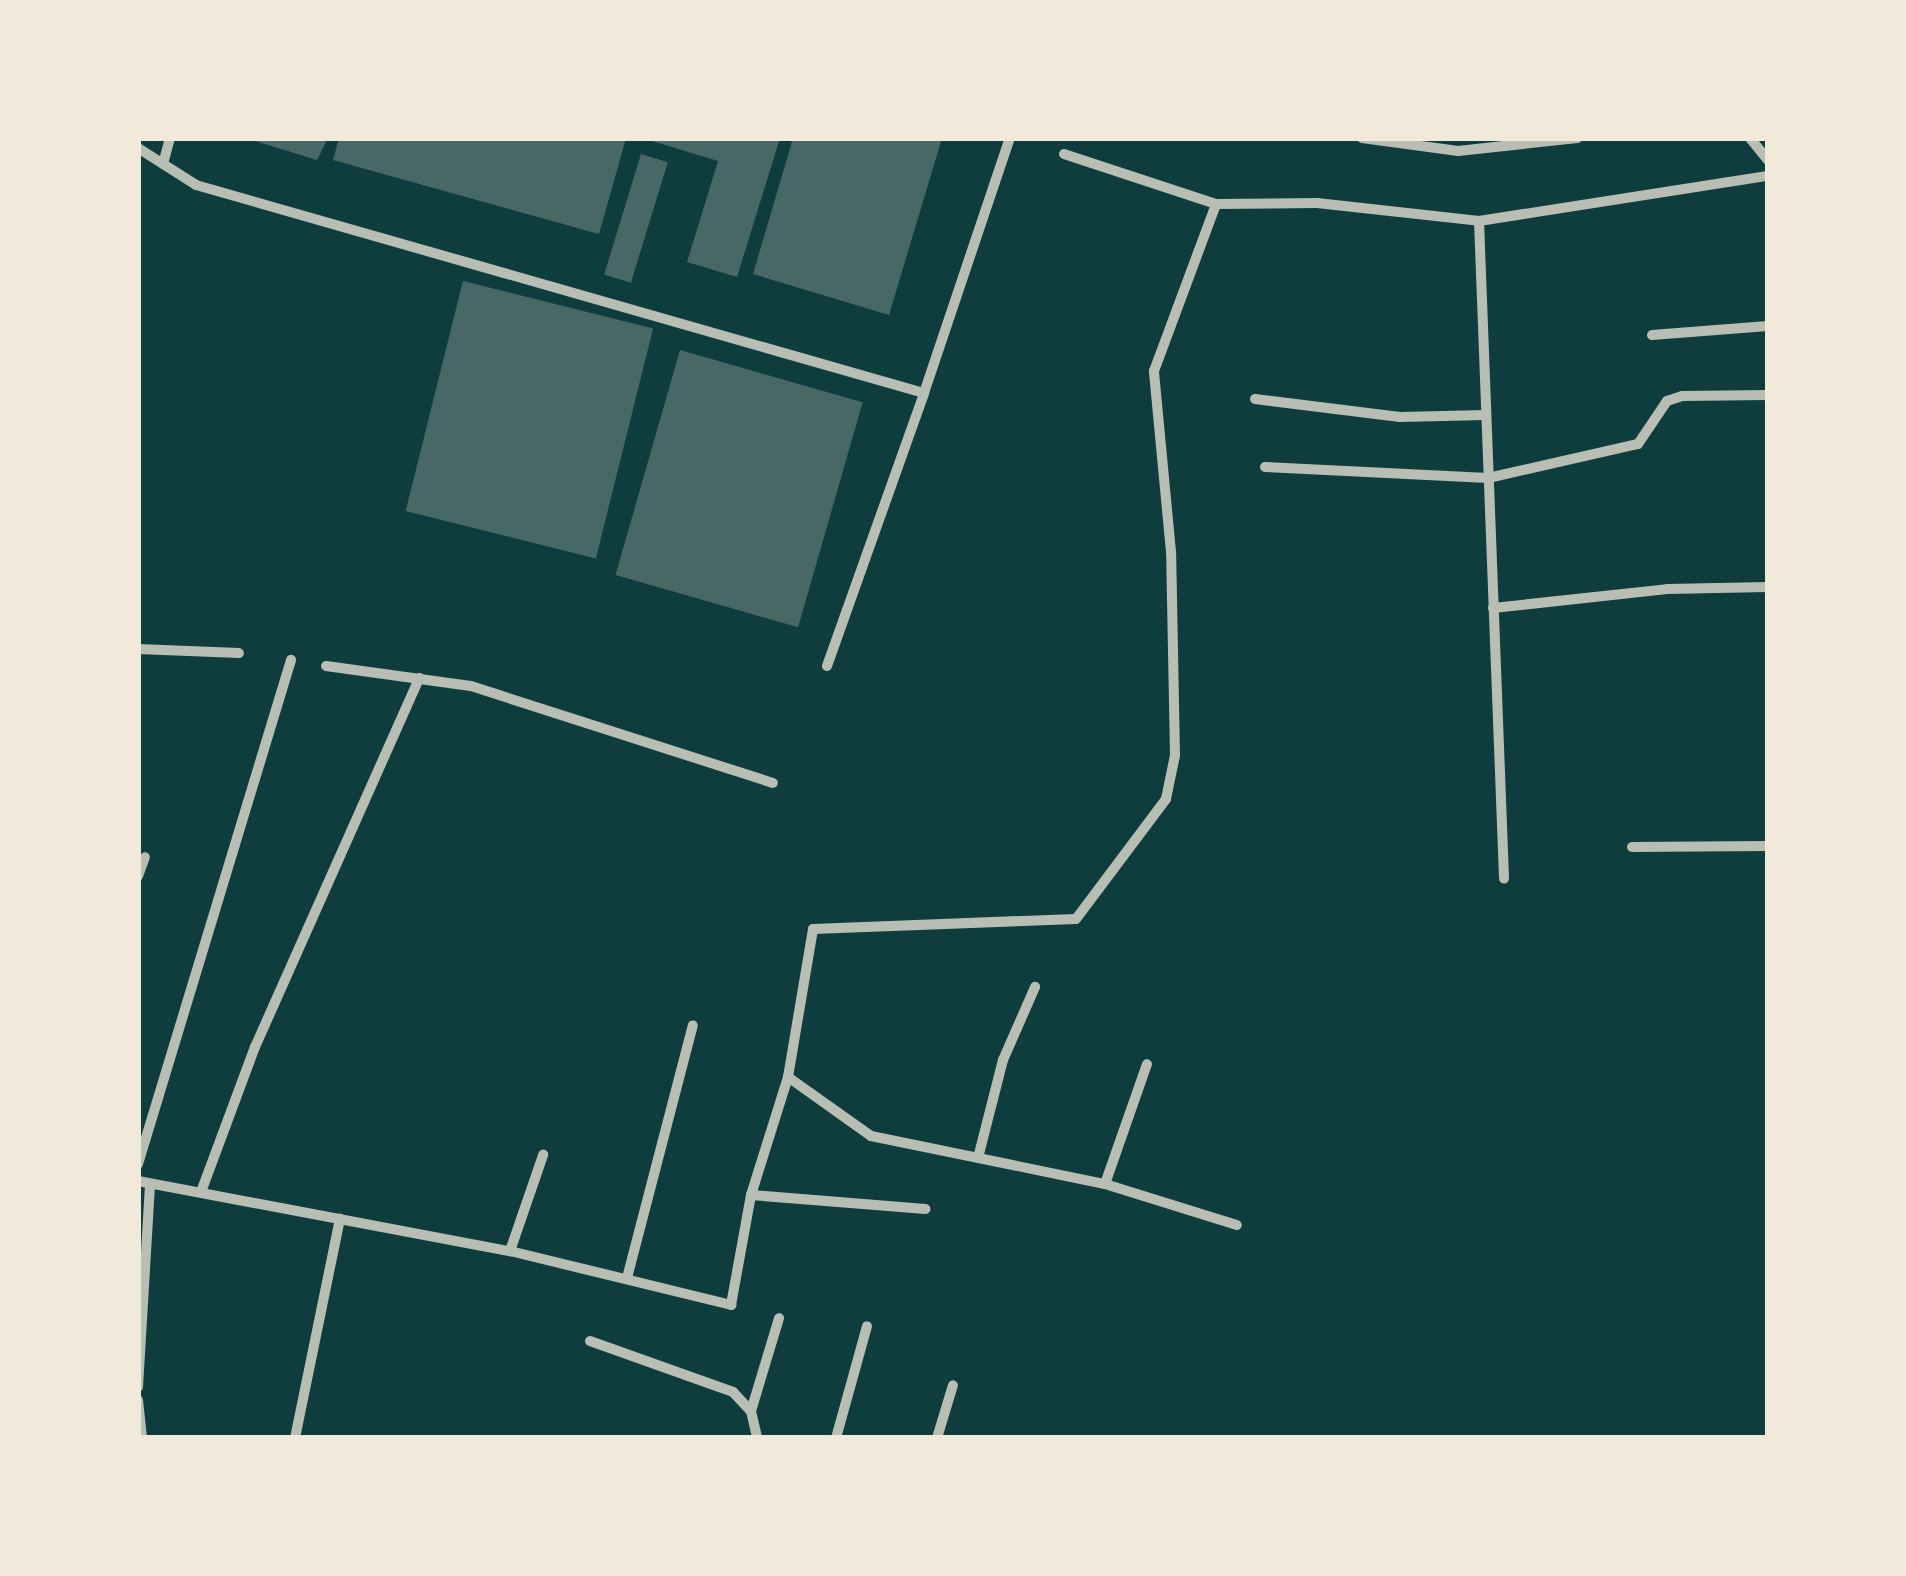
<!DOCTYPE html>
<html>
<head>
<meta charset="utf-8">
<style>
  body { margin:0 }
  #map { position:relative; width:1906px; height:1576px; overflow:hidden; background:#0f3d3e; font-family:"Asap Condensed",sans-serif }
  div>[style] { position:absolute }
  .building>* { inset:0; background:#486865; transform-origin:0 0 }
  .minor>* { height:10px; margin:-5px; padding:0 5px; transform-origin:5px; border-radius:5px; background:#b8beb3 }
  span { translate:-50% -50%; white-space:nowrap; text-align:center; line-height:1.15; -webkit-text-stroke:12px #f1e9da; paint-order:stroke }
  .frame { position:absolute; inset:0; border:141px solid #f1e9da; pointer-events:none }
</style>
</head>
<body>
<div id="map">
  <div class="building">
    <div style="clip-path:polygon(245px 138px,328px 138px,317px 160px)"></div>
    <div style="clip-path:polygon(339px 138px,626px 138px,599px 234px,333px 160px)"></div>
    <div style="clip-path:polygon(642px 138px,780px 138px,737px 277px,687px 262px,718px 161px)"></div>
    <div style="clip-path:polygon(793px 138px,942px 138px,889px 315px,753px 274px)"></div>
    <div style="left:641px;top:154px;width:28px;height:126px;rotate:17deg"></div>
    <div style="left:463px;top:281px;width:196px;height:237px;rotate:14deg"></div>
    <div style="left:680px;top:350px;width:190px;height:234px;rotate:16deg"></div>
  </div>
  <div class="minor">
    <div style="left:1362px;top:138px;width:97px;rotate:7.7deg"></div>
    <div style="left:1458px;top:151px;width:120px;rotate:-6.2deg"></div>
    <div style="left:1750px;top:138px;width:28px;rotate:51deg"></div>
    <div style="left:138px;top:148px;width:69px;rotate:32.5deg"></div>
    <div style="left:196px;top:185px;width:757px;rotate:15.95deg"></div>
    <div style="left:924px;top:393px;width:269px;rotate:-71.4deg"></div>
    <div style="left:1064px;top:154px;width:160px;rotate:18.2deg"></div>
    <div style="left:1216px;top:204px;width:101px;rotate:-0.6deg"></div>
    <div style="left:1317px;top:203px;width:163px;rotate:6.3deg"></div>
    <div style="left:1479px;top:221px;width:292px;rotate:-8.9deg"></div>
    <div style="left:163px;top:164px;width:27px;rotate:-75deg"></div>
    <div style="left:1479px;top:221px;width:658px;rotate:87.82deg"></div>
    <div style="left:1652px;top:335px;width:116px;rotate:-4.4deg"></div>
    <div style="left:1255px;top:399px;width:146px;rotate:7.1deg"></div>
    <div style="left:1400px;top:417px;width:86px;rotate:-1.3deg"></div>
    <div style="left:1265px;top:467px;width:223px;rotate:2.8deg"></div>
    <div style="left:1488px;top:478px;width:154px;rotate:-12.8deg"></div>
    <div style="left:1638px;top:444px;width:52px;rotate:-56deg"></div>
    <div style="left:1667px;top:401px;width:16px;rotate:-18deg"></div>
    <div style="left:1682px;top:396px;width:86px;rotate:-0.7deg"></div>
    <div style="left:1493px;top:608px;width:175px;rotate:-6.2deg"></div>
    <div style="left:1667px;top:589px;width:101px;rotate:-1.1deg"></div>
    <div style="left:138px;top:649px;width:101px;rotate:2.3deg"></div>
    <div style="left:326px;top:666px;width:146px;rotate:7.9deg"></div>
    <div style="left:471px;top:686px;width:317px;rotate:17.8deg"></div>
    <div style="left:827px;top:666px;width:290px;rotate:-70.4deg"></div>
    <div style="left:1632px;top:847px;width:136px;rotate:-0.4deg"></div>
    <div style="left:138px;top:876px;width:20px;rotate:-70deg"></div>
    <div style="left:788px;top:1077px;width:102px;rotate:35.4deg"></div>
    <div style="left:871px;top:1136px;width:239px;rotate:11.6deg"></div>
    <div style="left:1105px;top:1184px;width:138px;rotate:17.3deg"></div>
    <div style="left:979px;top:1154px;width:97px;rotate:-75.7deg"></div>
    <div style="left:1003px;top:1060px;width:80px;rotate:-66.3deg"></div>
    <div style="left:138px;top:1164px;width:527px;rotate:-73.11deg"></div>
    <div style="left:138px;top:1181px;width:379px;rotate:10.7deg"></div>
    <div style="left:510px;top:1251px;width:228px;rotate:13.7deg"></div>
    <div style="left:731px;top:1305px;width:112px;rotate:-79.7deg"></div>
    <div style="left:751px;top:1195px;width:124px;rotate:-72.6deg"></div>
    <div style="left:788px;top:1077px;width:150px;rotate:-80.4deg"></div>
    <div style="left:813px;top:929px;width:263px;rotate:-2.2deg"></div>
    <div style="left:1076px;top:919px;width:150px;rotate:-53.1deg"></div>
    <div style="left:1166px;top:799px;width:45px;rotate:-78.4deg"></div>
    <div style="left:1175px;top:755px;width:203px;rotate:-91.1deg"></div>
    <div style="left:1171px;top:552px;width:182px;rotate:-95.4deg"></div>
    <div style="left:1154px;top:371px;width:178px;rotate:-69.6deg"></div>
    <div style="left:1105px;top:1184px;width:127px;rotate:-70.7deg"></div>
    <div style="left:201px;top:1192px;width:155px;rotate:-69.6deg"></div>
    <div style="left:255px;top:1047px;width:404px;rotate:-66deg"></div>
    <div style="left:751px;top:1195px;width:175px;rotate:4.6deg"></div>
    <div style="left:510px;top:1251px;width:102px;rotate:-71deg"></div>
    <div style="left:627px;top:1278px;width:261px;rotate:-75.4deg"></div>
    <div style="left:590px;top:1341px;width:152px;rotate:19.6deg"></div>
    <div style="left:733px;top:1392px;width:26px;rotate:47deg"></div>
    <div style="left:751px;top:1411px;width:28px;rotate:77deg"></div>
    <div style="left:138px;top:1387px;width:202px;rotate:-86.6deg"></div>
    <div style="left:138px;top:1400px;width:38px;rotate:84deg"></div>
    <div style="left:751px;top:1411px;width:97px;rotate:-73.2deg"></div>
    <div style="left:295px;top:1438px;width:224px;rotate:-78.4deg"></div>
    <div style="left:836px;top:1438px;width:116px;rotate:-74.5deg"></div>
    <div style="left:937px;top:1438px;width:55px;rotate:-73.2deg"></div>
  </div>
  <div class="frame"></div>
</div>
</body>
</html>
